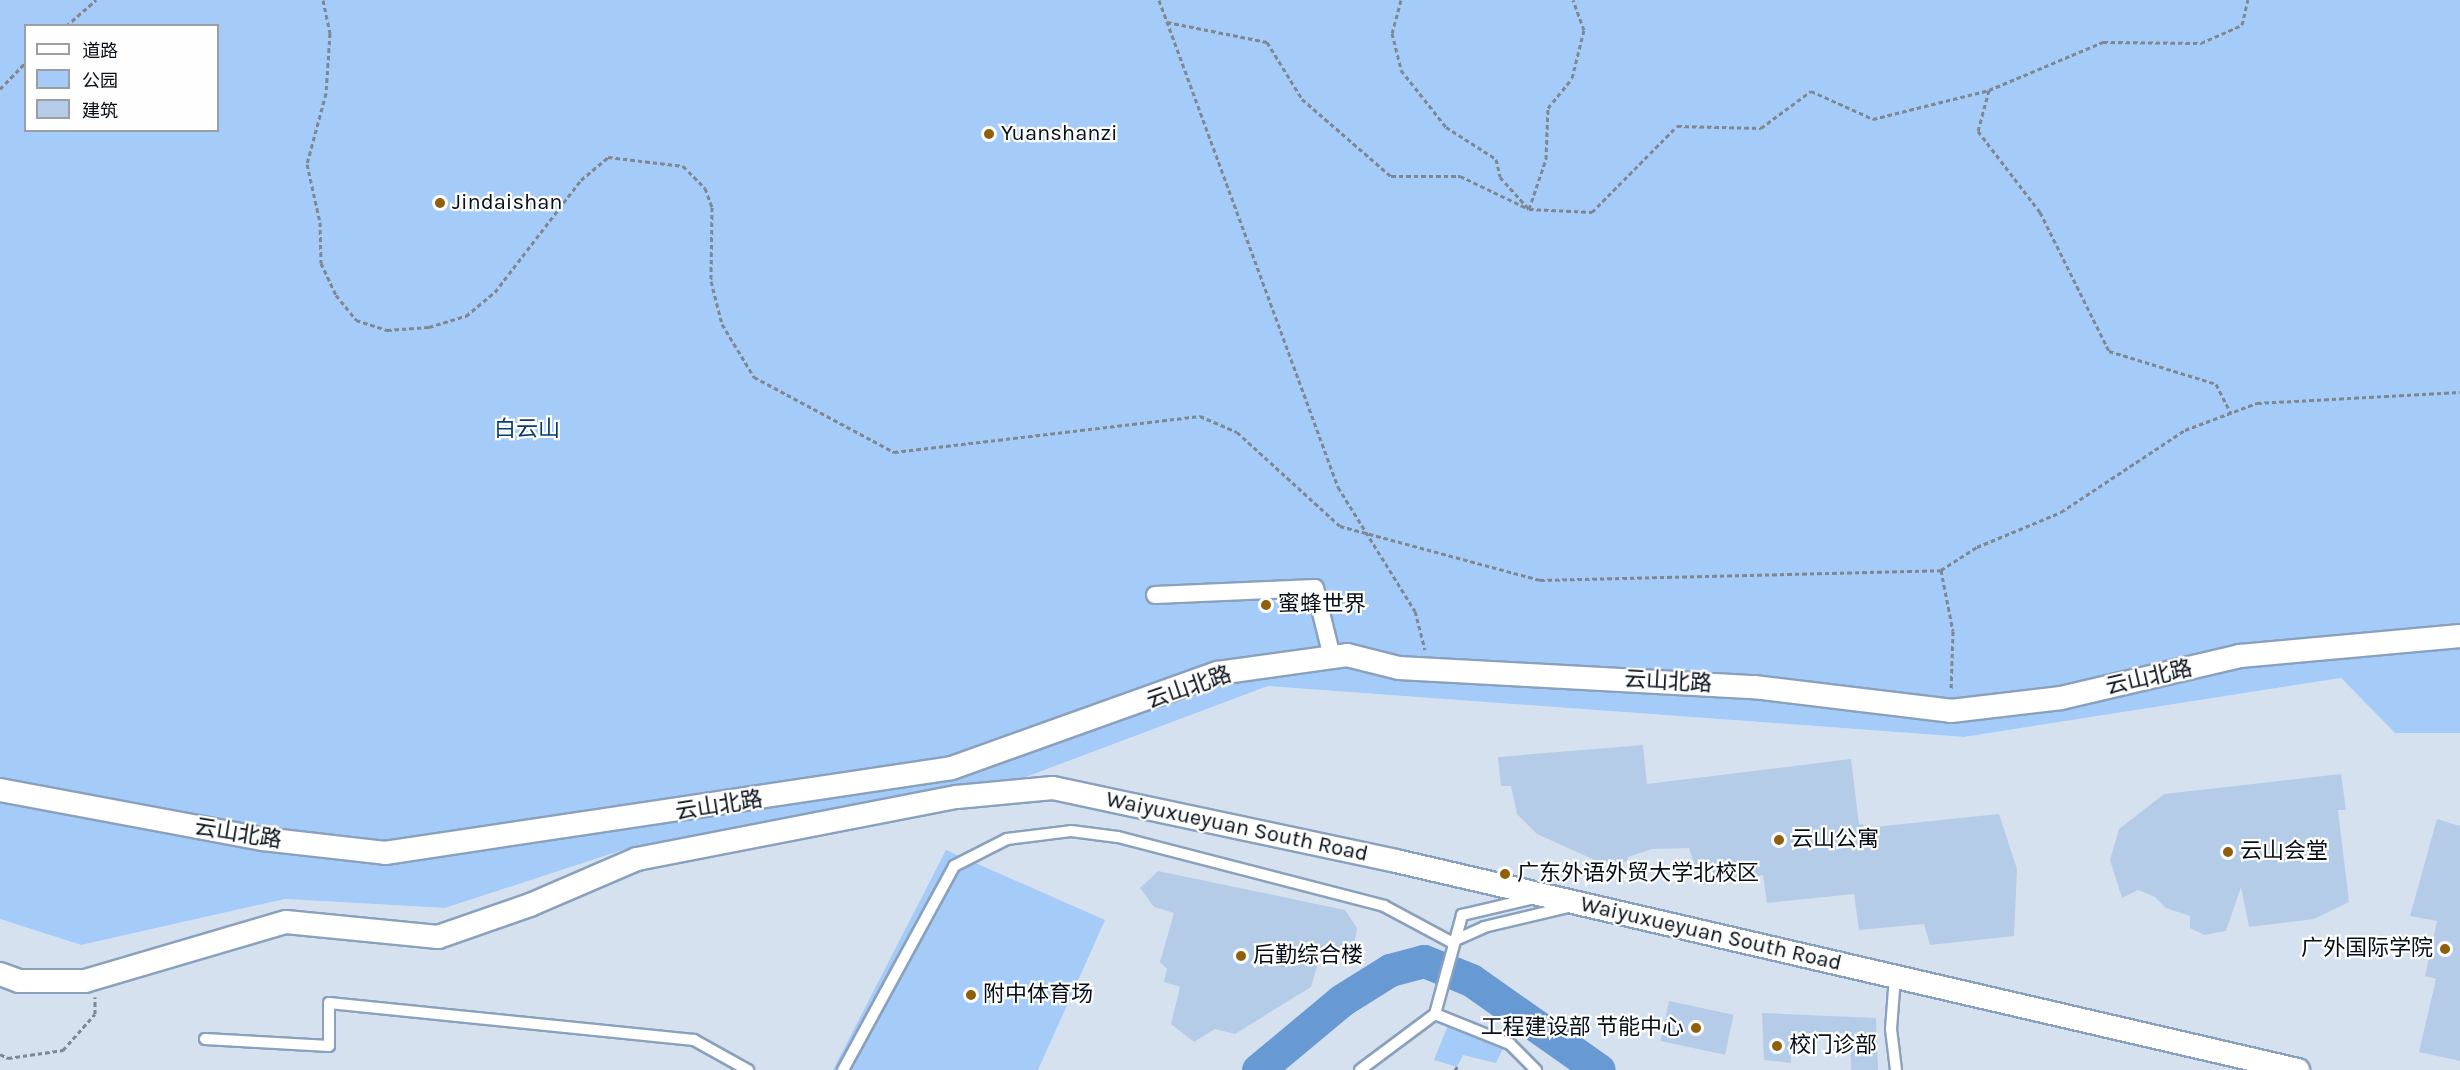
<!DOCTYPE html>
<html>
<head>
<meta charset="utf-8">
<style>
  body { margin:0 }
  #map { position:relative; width:2460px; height:1070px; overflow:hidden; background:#e8f2fe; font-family:Karla,"Noto Sans SC",sans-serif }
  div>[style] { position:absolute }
  .built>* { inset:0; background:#d5e1ef }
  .green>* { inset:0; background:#a5cbf8 }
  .river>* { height:33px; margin:-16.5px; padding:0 16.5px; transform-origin:16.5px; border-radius:16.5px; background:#6799d3 }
  .building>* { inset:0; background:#b5cce9; transform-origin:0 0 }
  .path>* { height:3px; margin-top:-1.5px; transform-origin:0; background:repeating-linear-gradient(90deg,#7e8792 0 4.5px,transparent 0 7.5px) }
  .roads { filter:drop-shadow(2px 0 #8aa1bd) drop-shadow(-2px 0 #8aa1bd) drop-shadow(0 2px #8aa1bd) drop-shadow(0 -2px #8aa1bd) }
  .service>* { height:10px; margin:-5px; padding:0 5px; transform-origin:5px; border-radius:5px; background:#fff }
  .pedestrian>* { height:16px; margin:-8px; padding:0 8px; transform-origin:8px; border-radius:8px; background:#fff }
  .minor>* { height:22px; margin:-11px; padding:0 11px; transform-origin:11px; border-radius:11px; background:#fff }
  .dots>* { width:16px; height:16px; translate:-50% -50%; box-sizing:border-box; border:3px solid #fefefe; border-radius:50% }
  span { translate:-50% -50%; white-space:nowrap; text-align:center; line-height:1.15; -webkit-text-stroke:4.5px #fefefe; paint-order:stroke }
  .poi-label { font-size:22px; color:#060e17 }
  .left { translate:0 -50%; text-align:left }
  .right { translate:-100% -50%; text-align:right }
  .park-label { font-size:22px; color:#043c71 }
  .street-label { font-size:22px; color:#060e17 }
  .legend { position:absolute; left:24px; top:24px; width:195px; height:108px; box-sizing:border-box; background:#fefefe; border:2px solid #9b9ea2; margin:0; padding:8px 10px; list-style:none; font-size:18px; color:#060e17 }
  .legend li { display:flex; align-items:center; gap:12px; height:30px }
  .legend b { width:30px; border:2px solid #9b9ea2 }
</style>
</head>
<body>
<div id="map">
  <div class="built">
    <div style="clip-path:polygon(2341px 678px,2395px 733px,2460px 733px,2460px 1070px,0 1070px,0 919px,81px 945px,285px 899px,445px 908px,629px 848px,1018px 780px,1268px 686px,1964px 737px)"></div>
  </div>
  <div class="green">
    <div style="clip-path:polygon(evenodd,0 0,2460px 0,2460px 733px,2395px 733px,2341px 678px,1964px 737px,1268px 686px,1018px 780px,629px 848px,445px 908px,285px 899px,81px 945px,0 919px,0 0,26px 26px,218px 26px,218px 130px,26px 130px,26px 26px)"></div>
    <div style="clip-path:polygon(946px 850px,1105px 920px,1038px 1070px,833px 1070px)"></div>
    <div style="clip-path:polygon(1451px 1018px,1506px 1042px,1496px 1063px,1463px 1055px,1457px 1067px,1434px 1060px)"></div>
  </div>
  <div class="river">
    <div style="left:1258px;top:1070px;width:109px;rotate:-39.8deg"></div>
    <div style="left:1342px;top:1000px;width:57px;rotate:-32deg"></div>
    <div style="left:1390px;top:970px;width:35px;rotate:-15deg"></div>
    <div style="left:1424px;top:961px;width:51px;rotate:22deg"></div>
    <div style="left:1471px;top:980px;width:156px;rotate:35.1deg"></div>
  </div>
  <div class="building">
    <div style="clip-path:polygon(1643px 745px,1647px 784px,1851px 759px,1859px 824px,1874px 827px,1999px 814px,2017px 869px,2014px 936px,1930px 945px,1924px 924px,1859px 930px,1854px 894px,1767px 903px,1763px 875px,1701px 885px,1689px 848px,1652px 849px,1628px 857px,1627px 862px,1597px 861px,1537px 834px,1517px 814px,1511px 786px,1501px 786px,1498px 757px)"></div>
    <div style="clip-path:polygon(2341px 774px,2346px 810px,2338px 810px,2349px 902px,2314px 919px,2249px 927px,2241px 887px,2226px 931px,2204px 935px,2190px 928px,2190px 916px,2166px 908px,2155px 897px,2138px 890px,2122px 898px,2110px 860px,2119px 829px,2164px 794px)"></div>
    <div style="clip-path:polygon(2437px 819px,2460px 826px,2460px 1061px,2419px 1052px,2436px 979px,2425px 976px,2437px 921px,2410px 916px)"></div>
    <div style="clip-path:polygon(1158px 871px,1345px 910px,1357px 928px,1355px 940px,1339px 948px,1323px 946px,1311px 987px,1235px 1034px,1215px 1029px,1194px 1042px,1171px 1024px,1180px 987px,1164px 982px,1167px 969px,1160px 962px,1174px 913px,1154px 907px,1140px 888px)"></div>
    <div style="left:1669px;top:1001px;width:66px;height:41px;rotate:12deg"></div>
    <div style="clip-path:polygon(1762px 1013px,1876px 1018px,1878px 1070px,1851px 1070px,1850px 1033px,1791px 1033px,1791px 1063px,1764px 1060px)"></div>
  </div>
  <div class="path">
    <div style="left:323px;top:0;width:34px;rotate:78deg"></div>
    <div style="left:330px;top:33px;width:60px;rotate:93.8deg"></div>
    <div style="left:326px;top:93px;width:73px;rotate:105deg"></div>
    <div style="left:307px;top:164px;width:59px;rotate:77.4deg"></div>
    <div style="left:320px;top:222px;width:41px;rotate:88.6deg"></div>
    <div style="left:321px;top:263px;width:35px;rotate:65deg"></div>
    <div style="left:336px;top:295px;width:32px;rotate:51deg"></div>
    <div style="left:356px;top:320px;width:33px;rotate:18deg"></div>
    <div style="left:387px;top:330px;width:42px;rotate:-4.1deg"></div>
    <div style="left:429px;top:327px;width:39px;rotate:-17deg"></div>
    <div style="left:466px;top:316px;width:38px;rotate:-40deg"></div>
    <div style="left:495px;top:292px;width:141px;rotate:-52.5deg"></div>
    <div style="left:581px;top:180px;width:35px;rotate:-40deg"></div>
    <div style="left:608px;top:157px;width:76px;rotate:6.8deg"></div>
    <div style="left:683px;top:166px;width:31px;rotate:45deg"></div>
    <div style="left:705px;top:188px;width:20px;rotate:70deg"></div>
    <div style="left:712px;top:207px;width:74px;rotate:90.8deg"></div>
    <div style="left:711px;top:281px;width:44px;rotate:75.7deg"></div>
    <div style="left:722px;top:324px;width:62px;rotate:58.9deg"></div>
    <div style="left:754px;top:377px;width:159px;rotate:28.2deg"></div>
    <div style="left:894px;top:452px;width:308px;rotate:-6.7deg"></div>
    <div style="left:1200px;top:416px;width:40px;rotate:23.4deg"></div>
    <div style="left:1237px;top:432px;width:139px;rotate:42.4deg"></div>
    <div style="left:1340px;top:526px;width:207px;rotate:15.1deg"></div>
    <div style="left:1540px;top:580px;width:401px;rotate:-1.4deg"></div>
    <div style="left:1941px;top:570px;width:43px;rotate:-32.6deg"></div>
    <div style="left:1977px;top:547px;width:91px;rotate:-22.6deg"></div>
    <div style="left:2061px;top:512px;width:149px;rotate:-33.5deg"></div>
    <div style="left:2185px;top:430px;width:77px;rotate:-20.6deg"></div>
    <div style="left:2257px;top:403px;width:203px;rotate:-3.1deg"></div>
    <div style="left:1159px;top:0;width:519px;rotate:69.82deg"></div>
    <div style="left:1338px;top:487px;width:146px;rotate:58.2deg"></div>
    <div style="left:1415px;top:611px;width:40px;rotate:75.6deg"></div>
    <div style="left:1401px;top:0;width:34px;rotate:105deg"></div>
    <div style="left:1392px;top:33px;width:38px;rotate:76deg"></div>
    <div style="left:1401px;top:70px;width:73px;rotate:51.7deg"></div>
    <div style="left:1446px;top:127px;width:59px;rotate:32.6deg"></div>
    <div style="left:1496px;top:159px;width:18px;rotate:77deg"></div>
    <div style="left:1500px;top:177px;width:43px;rotate:47.8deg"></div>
    <div style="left:1529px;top:209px;width:53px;rotate:-71.2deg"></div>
    <div style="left:1546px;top:159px;width:51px;rotate:-87.8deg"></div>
    <div style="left:1548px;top:108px;width:38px;rotate:-51deg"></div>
    <div style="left:1572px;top:78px;width:49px;rotate:-76deg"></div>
    <div style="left:1584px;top:30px;width:32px;rotate:-110deg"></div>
    <div style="left:1167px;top:22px;width:102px;rotate:11.3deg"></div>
    <div style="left:1267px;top:42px;width:67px;rotate:58.4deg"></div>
    <div style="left:1302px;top:99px;width:118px;rotate:40.9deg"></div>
    <div style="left:1391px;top:176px;width:69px"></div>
    <div style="left:1460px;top:176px;width:76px;rotate:25.6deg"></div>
    <div style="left:1529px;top:209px;width:63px;rotate:2.7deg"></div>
    <div style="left:1592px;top:212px;width:121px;rotate:-45.3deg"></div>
    <div style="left:1677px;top:126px;width:84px;rotate:1.4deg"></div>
    <div style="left:1761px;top:128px;width:62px;rotate:-36.5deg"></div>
    <div style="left:1811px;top:91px;width:68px;rotate:24.3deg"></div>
    <div style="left:1873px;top:119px;width:120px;rotate:-14deg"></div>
    <div style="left:1989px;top:90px;width:124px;rotate:-22.8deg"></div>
    <div style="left:2103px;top:42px;width:98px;rotate:0.6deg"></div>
    <div style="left:2201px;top:43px;width:45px;rotate:-23.7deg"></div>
    <div style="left:2242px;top:25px;width:26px;rotate:-77deg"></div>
    <div style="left:66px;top:26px;width:40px;rotate:-41deg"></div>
    <div style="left:0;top:89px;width:37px;rotate:-46deg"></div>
    <div style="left:1989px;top:90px;width:42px;rotate:105deg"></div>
    <div style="left:1978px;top:131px;width:102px;rotate:52.6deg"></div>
    <div style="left:2040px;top:212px;width:155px;rotate:63.6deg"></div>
    <div style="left:2109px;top:351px;width:112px;rotate:17.1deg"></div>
    <div style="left:2216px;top:384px;width:33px;rotate:63deg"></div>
    <div style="left:1941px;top:570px;width:62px;rotate:78.9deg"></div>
    <div style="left:1953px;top:631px;width:59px;rotate:91.9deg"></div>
    <div style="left:0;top:1054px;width:9px;rotate:27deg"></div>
    <div style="left:8px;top:1058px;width:56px;rotate:-8.3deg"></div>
    <div style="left:63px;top:1050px;width:48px;rotate:-48.4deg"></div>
    <div style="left:95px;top:1014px;width:17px;rotate:-90deg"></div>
    <div style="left:1455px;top:1070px;width:4px;rotate:-56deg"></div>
  </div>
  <div class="roads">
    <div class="service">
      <div style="left:1451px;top:942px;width:36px;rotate:-24deg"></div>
      <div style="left:1484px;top:927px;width:86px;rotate:-13.4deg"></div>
      <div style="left:1895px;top:976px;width:53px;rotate:94.3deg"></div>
      <div style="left:1891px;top:1029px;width:41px;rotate:83deg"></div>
      <div style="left:1435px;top:1014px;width:81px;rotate:21.8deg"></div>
      <div style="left:1510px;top:1044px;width:37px;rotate:45deg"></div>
      <div style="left:205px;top:1039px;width:124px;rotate:3.2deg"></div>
      <div style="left:329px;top:1046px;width:43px;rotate:-90deg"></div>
      <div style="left:329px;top:1003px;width:367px;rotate:5.8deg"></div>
      <div style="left:694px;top:1040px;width:62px;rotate:29.1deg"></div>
      <div style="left:843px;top:1070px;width:232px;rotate:-61.4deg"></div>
      <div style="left:954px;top:866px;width:59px;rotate:-27deg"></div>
      <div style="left:1007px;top:839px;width:64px;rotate:-7.1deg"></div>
      <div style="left:1071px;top:831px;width:47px;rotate:7.3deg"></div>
      <div style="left:1118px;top:837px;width:275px;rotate:14.5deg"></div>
      <div style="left:1384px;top:906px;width:76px;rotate:28.2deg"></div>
      <div style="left:1360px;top:1070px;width:94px;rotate:-36.7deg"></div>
      <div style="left:1435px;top:1014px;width:103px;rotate:-74.7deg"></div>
      <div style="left:1462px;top:915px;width:70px;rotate:-13.2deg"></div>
    </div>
    <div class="pedestrian">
      <div style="left:1155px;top:595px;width:160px;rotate:-2.5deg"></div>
      <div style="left:1315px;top:588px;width:71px;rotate:76.2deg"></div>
    </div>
    <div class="minor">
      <div style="left:0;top:790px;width:268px;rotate:10.6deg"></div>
      <div style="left:263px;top:839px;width:123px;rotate:6.5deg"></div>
      <div style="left:385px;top:853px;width:573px;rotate:-8.53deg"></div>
      <div style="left:952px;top:768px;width:282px;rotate:-19.7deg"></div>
      <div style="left:1218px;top:673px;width:130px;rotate:-7.9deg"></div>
      <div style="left:1347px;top:655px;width:54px;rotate:14deg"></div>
      <div style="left:1399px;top:668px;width:356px;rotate:3.1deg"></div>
      <div style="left:1754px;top:687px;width:198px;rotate:6.9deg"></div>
      <div style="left:1951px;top:711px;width:111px;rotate:-6.7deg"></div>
      <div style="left:2061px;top:698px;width:184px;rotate:-13.2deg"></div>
      <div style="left:2240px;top:656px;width:221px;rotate:-5.2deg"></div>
      <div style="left:0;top:974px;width:20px;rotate:20deg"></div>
      <div style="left:19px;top:981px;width:66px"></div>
      <div style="left:85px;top:981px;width:209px;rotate:-16.4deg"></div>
      <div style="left:286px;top:922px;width:153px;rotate:5.6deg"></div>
      <div style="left:438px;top:937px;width:97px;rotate:-19.2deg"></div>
      <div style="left:530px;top:905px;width:116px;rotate:-23.3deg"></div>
      <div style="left:637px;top:859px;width:326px;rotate:-11deg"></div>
      <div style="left:957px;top:797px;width:96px;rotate:-5.4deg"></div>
      <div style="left:1053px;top:788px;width:351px;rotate:12deg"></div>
      <div style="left:1396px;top:861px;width:926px;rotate:13.05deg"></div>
    </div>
  </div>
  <div class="dots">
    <div style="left:989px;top:134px;background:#8f5f0b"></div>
    <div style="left:440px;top:203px;background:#8f5f0b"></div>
    <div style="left:1266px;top:605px;background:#8f5f0b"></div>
    <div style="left:1779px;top:840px;background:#8f5f0b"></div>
    <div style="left:2228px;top:852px;background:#8f5f0b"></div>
    <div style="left:1505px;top:874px;background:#8f5f0b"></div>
    <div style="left:2445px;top:949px;background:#8f5f0b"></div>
    <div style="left:1241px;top:956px;background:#8f5f0b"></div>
    <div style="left:971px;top:995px;background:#8f5f0b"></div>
    <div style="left:1696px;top:1028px;background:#8f5f0b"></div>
    <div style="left:1777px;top:1046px;background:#8f5f0b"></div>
  </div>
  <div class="poi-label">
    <span class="left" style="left:1001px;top:134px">Yuanshanzi</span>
    <span class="left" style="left:452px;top:203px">Jindaishan</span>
    <span class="left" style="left:1278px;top:605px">蜜蜂世界</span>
    <span class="left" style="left:1791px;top:840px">云山公寓</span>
    <span class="left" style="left:2240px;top:852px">云山会堂</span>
    <span class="left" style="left:1517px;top:874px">广东外语外贸大学北校区</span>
    <span class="right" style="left:2433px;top:949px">广外国际学院</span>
    <span class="left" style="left:1253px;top:956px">后勤综合楼</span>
    <span class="left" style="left:983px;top:995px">附中体育场</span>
    <span class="right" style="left:1684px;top:1028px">工程建设部 节能中心</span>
    <span class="left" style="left:1789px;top:1046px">校门诊部</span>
  </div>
  <div class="park-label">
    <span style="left:527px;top:430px">白云山</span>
  </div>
  <div class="street-label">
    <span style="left:2149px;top:678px;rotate:-13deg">云山北路</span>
    <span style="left:1668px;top:682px;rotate:3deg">云山北路</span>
    <span style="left:1189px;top:688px;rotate:-19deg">云山北路</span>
    <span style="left:719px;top:806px;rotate:-9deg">云山北路</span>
    <span style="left:1237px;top:827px;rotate:12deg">Waiyuxueyuan South Road</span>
    <span style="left:238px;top:834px;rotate:9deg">云山北路</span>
    <span style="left:1711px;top:934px;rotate:13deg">Waiyuxueyuan South Road</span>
  </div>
  <ul class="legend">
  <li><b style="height:8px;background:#fff"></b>道路</li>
  <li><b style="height:16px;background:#a5cbf8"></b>公园</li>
  <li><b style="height:16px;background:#b5cce9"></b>建筑</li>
  </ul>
</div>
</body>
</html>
